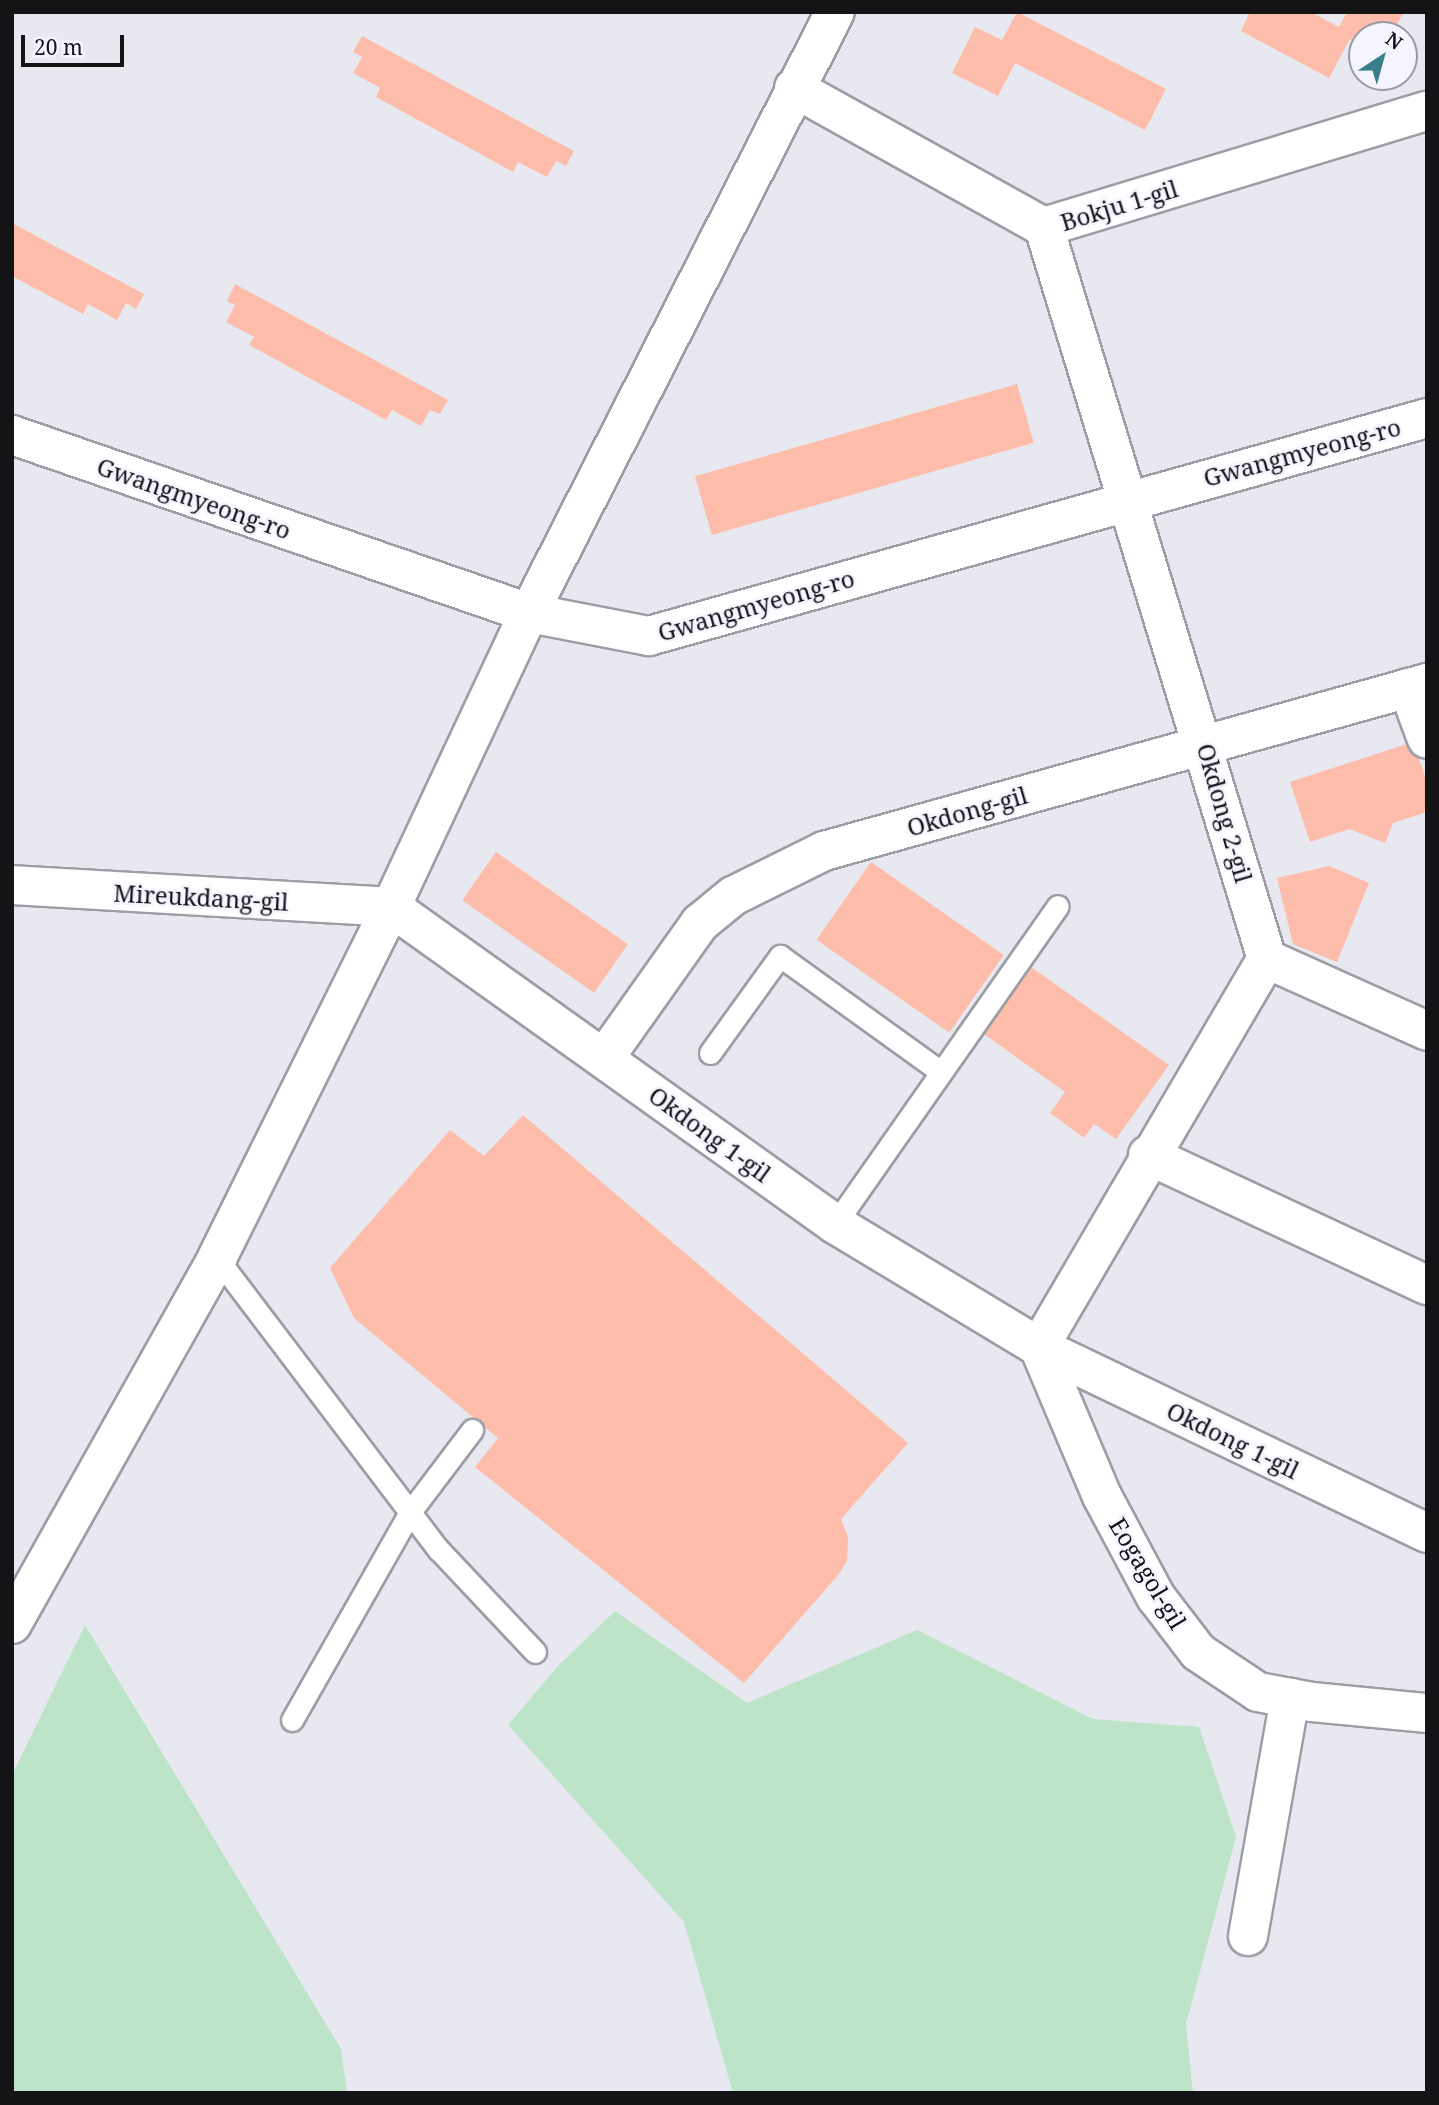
<!DOCTYPE html>
<html>
<head>
<meta charset="utf-8">
<style>
  body { margin:0 }
  #map { position:relative; width:1439px; height:2105px; overflow:hidden; background:#e7e8f0; font-family:"Noto Serif",serif }
  div>[style] { position:absolute }
  .green>* { inset:0; background:#bde4c8 }
  .building>* { inset:0; background:#febdaa; transform-origin:0 0 }
  .roads { filter:drop-shadow(2px 0 #9c9da5) drop-shadow(-2px 0 #9c9da5) drop-shadow(0 2px #9c9da5) drop-shadow(0 -2px #9c9da5) }
  .service>* { height:21px; margin:-10.5px; padding:0 10.5px; transform-origin:10.5px; border-radius:10.5px; background:#fff }
  .minor>* { height:38px; margin:-19px; padding:0 19px; transform-origin:19px; border-radius:19px; background:#fff }
  .tertiary>* { height:38px; margin:-19px; padding:0 19px; transform-origin:19px; border-radius:19px; background:#fff }
  span { translate:-50% -50%; white-space:nowrap; text-align:center; line-height:1.15; -webkit-text-stroke:5px #f4f5fe; paint-order:stroke }
  .street-label { font-size:24px; color:#141417 }
  .frame { position:absolute; inset:0; border:14px solid #141417; pointer-events:none }
  .north { position:absolute; left:1348px; top:21px; width:70px; height:70px; box-sizing:border-box; background:#f4f5fe; border:2px solid #9a9ba2; border-radius:50%; rotate:36deg; font-size:19px; font-weight:700; line-height:28px; text-align:center; color:#141417 }
  .north::after { content:''; display:block; margin:auto; width:24px; height:32px; background:#397f8b; clip-path:polygon(50% 0,100% 100%,50% 72%,0 100%) }
  .scale { position:absolute; left:21px; top:35px; width:103px; height:32px; box-sizing:border-box; border:4px solid #141417; border-top:0; padding-left:9px; font-size:21px; line-height:24px; white-space:nowrap; color:#141417; -webkit-text-stroke:5px #f4f5fe; paint-order:stroke }
</style>
</head>
<body>
<div id="map">
  <div class="green">
    <div style="clip-path:polygon(615px 1611px,747px 1703px,917px 1630px,1093px 1719px,1199px 1727px,1236px 1837px,1186px 2024px,1193px 2093px,733px 2093px,684px 1922px,508px 1725px,558px 1666px)"></div>
    <div style="clip-path:polygon(85px 1625px,341px 2049px,347px 2093px,12px 2093px,12px 1775px)"></div>
  </div>
  <div class="building">
    <div style="clip-path:polygon(1017px 12px,1166px 89px,1145px 130px,1015px 63px,998px 96px,952px 73px,975px 27px,1002px 40px)"></div>
    <div style="clip-path:polygon(1250px 12px,1311px 12px,1339px 27px,1347px 12px,1404px 12px,1391px 35px,1362px 35px,1362px 46px,1350px 39px,1329px 78px,1241px 31px)"></div>
    <div style="clip-path:polygon(362px 36px,574px 151px,566px 166px,556px 161px,547px 177px,518px 162px,513px 172px,376px 97px,380px 88px,353px 73px,362px 57px,353px 52px)"></div>
    <div style="clip-path:polygon(12px 223px,144px 294px,136px 309px,126px 303px,117px 320px,88px 304px,83px 314px,12px 276px)"></div>
    <div style="clip-path:polygon(235px 284px,448px 400px,440px 414px,430px 410px,421px 426px,392px 410px,386px 420px,249px 345px,254px 337px,226px 322px,235px 305px,227px 301px)"></div>
    <div style="left:1017px;top:384px;width:61px;height:335px;rotate:74deg"></div>
    <div style="clip-path:polygon(1413px 742px,1427px 782px,1427px 812px,1393px 823px,1385px 843px,1349px 829px,1310px 842px,1290px 782px)"></div>
    <div style="left:496px;top:852px;width:161px;height:59px;rotate:35deg"></div>
    <div style="left:871px;top:862px;width:162px;height:95px;rotate:35deg"></div>
    <div style="clip-path:polygon(1329px 866px,1369px 883px,1337px 962px,1293px 944px,1277px 878px)"></div>
    <div style="clip-path:polygon(1031px 967px,1169px 1065px,1116px 1139px,1094px 1124px,1084px 1138px,1050px 1113px,1065px 1092px,984px 1034px)"></div>
    <div style="clip-path:polygon(523px 1115px,908px 1443px,841px 1519px,848px 1537px,847px 1561px,839px 1574px,744px 1683px,475px 1467px,498px 1438px,354px 1318px,330px 1268px,450px 1130px,484px 1156px)"></div>
  </div>
  <div class="roads">
    <div class="service">
      <div style="left:710px;top:1053px;width:120px;rotate:-54.2deg"></div>
      <div style="left:780px;top:956px;width:198px;rotate:35.8deg"></div>
      <div style="left:835px;top:1224px;width:388px;rotate:-55deg"></div>
      <div style="left:217px;top:1258px;width:367px;rotate:52.8deg"></div>
      <div style="left:439px;top:1550px;width:140px;rotate:46.7deg"></div>
      <div style="left:292px;top:1720px;width:239px;rotate:-60.4deg"></div>
      <div style="left:410px;top:1512px;width:103px;rotate:-52.9deg"></div>
    </div>
    <div class="minor">
      <div style="left:794px;top:88px;width:286px;rotate:29.1deg"></div>
      <div style="left:1044px;top:227px;width:400px;rotate:-16.9deg"></div>
      <div style="left:1044px;top:227px;width:765px;rotate:73.06deg"></div>
      <div style="left:1267px;top:959px;width:175px;rotate:24.2deg"></div>
      <div style="left:1408px;top:688px;width:54px;rotate:69.6deg"></div>
      <div style="left:12px;top:885px;width:380px;rotate:3.3deg"></div>
      <div style="left:391px;top:907px;width:546px;rotate:35.53deg"></div>
      <div style="left:835px;top:1224px;width:238px;rotate:31.1deg"></div>
      <div style="left:1039px;top:1347px;width:430px;rotate:25.6deg"></div>
      <div style="left:605px;top:1057px;width:164px;rotate:-54.7deg"></div>
      <div style="left:700px;top:923px;width:43px;rotate:-39.3deg"></div>
      <div style="left:733px;top:896px;width:102px;rotate:-26.3deg"></div>
      <div style="left:824px;top:851px;width:626px;rotate:-15.57deg"></div>
      <div style="left:1148px;top:1155px;width:308px;rotate:25deg"></div>
      <div style="left:1039px;top:1347px;width:162px;rotate:67.1deg"></div>
      <div style="left:1102px;top:1496px;width:115px;rotate:61.9deg"></div>
      <div style="left:1156px;top:1597px;width:69px;rotate:52.6deg"></div>
      <div style="left:1198px;top:1652px;width:72px;rotate:33.7deg"></div>
      <div style="left:1258px;top:1692px;width:55px;rotate:10.5deg"></div>
      <div style="left:1312px;top:1702px;width:116px;rotate:5.5deg"></div>
      <div style="left:1039px;top:1347px;width:450px;rotate:-59.6deg"></div>
      <div style="left:1248px;top:1936px;width:242px;rotate:-80deg"></div>
    </div>
    <div class="tertiary">
      <div style="left:12px;top:435px;width:547px;rotate:19deg"></div>
      <div style="left:529px;top:613px;width:122px;rotate:10.9deg"></div>
      <div style="left:649px;top:636px;width:808px;rotate:-15.65deg"></div>
      <div style="left:12px;top:1624px;width:420px;rotate:-60.7deg"></div>
      <div style="left:217px;top:1258px;width:392px;rotate:-63.6deg"></div>
      <div style="left:391px;top:907px;width:325px;rotate:-64.9deg"></div>
      <div style="left:529px;top:613px;width:674px;rotate:-63.02deg"></div>
    </div>
  </div>
  <div class="street-label">
    <span style="left:1119px;top:205px;rotate:-17deg">Bokju 1-gil</span>
    <span style="left:1302px;top:452px;rotate:-15deg">Gwangmyeong-ro</span>
    <span style="left:194px;top:498px;rotate:19deg">Gwangmyeong-ro</span>
    <span style="left:756px;top:605px;rotate:-16deg">Gwangmyeong-ro</span>
    <span style="left:967px;top:811px;rotate:-16deg">Okdong-gil</span>
    <span style="left:1225px;top:813px;rotate:74deg">Okdong 2-gil</span>
    <span style="left:201px;top:897px;rotate:3deg">Mireukdang-gil</span>
    <span style="left:710px;top:1134px;rotate:36deg">Okdong 1-gil</span>
    <span style="left:1233px;top:1440px;rotate:26deg">Okdong 1-gil</span>
    <span style="left:1148px;top:1573px;rotate:59deg">Eogagol-gil</span>
  </div>
  <div class="frame"></div>
  <div class="north">N</div>
  <div class="scale">20 m</div>
</div>
</body>
</html>
